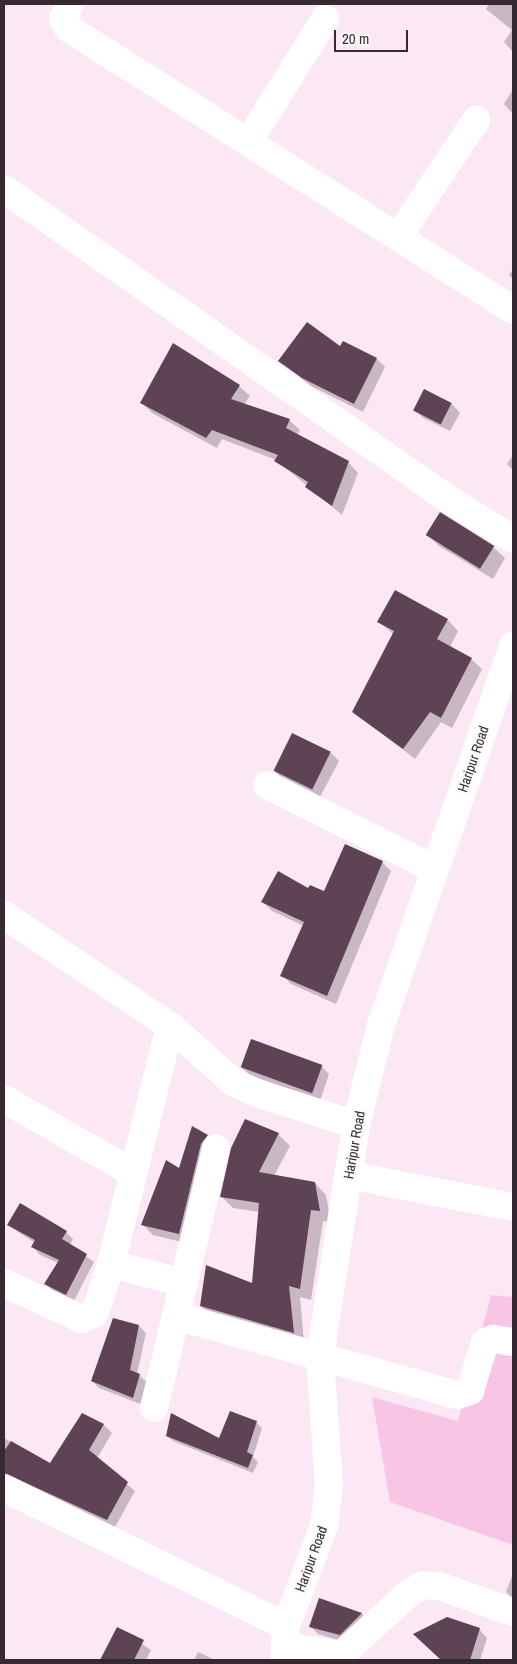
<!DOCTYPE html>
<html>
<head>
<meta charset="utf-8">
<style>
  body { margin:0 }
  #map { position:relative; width:517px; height:1664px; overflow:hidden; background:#fce7f4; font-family:"Archivo Narrow",sans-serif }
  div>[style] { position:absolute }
  .green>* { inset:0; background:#f8c6e4 }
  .shadow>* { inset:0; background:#0003 }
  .building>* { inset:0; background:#5e4354; transform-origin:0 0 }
  .minor>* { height:28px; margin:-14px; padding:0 14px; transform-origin:14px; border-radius:14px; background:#fff }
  span { translate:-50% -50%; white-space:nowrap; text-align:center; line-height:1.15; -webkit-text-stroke:5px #fbfbfb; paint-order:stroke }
  .street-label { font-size:14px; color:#362931 }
  .frame { position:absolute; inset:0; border:5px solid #362931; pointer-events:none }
  .scale { position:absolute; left:334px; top:30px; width:74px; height:22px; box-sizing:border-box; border:2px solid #362931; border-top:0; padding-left:6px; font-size:15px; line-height:18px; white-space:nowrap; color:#362931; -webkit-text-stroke:4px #fbfbfb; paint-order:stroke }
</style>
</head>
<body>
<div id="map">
  <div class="green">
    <div style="clip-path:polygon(491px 1295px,513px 1297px,513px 1545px,390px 1502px,372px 1397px,458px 1421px)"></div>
  </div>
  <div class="shadow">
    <div style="clip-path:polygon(489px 4px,513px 4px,513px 52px,504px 42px,512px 30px,486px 9px)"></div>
    <div style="clip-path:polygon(513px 89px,513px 114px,504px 104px)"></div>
    <div style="clip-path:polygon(513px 269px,513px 279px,509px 275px)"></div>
    <div style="clip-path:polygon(343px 342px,377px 359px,385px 367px,363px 412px,311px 386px,280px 361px,340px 348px)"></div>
    <div style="clip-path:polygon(239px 386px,250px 396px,244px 405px,289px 420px,300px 430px,297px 435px,348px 462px,358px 473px,342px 515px,276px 460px,222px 439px,217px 448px,152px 413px,142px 403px)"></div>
    <div style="clip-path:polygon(425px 390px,452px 404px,460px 413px,450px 431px,423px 418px,415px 410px)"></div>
    <div style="clip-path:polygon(513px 455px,513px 470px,507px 464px)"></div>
    <div style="clip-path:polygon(428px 535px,493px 547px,505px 558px,493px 579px,439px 546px)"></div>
    <div style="clip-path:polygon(396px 592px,448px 620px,458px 631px,450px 647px,471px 659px,482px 669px,452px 728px,441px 722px,415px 759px,354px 712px,393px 634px,379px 622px)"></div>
    <div style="clip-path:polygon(292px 735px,331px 753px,339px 761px,320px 797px,282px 779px,274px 770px)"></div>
    <div style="clip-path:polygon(382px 862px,391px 871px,336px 1004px,291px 984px,282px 975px,304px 926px,272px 911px,263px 902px,309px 890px,324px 893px)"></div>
    <div style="clip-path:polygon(321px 1066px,329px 1074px,320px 1101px,250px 1075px,241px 1067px)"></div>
    <div style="clip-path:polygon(246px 1121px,278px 1134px,290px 1146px,274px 1176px,315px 1183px,326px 1195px,331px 1222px,323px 1221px,311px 1300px,300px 1297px,304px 1343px,213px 1317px,201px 1306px,253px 1284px,260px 1212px,233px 1208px,222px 1197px)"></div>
    <div style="clip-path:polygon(192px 1128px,218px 1147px,190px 1244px,153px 1235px,142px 1224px,180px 1170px)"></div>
    <div style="clip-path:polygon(8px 1225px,66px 1232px,73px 1239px,70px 1245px,94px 1262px,74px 1301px,53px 1291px,46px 1284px,58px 1263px,40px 1255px,33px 1247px,35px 1243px)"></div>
    <div style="clip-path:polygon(139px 1326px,146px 1333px,137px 1374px,147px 1382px,140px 1404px,99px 1388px,92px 1381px)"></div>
    <div style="clip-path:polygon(82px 1415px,104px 1425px,112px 1433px,97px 1458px,135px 1491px,115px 1527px,4px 1474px,4px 1438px,51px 1464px)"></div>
    <div style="clip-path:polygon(256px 1422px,262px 1428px,253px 1457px,258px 1462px,253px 1473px,173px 1441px,167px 1436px,220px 1440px)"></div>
    <div style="clip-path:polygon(513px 1573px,513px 1599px,506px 1592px)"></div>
    <div style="clip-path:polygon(319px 1600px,362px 1614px,370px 1622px,348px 1643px,318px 1634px,310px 1626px)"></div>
    <div style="clip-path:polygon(118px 1628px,151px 1650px,146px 1660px,101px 1660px)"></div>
    <div style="clip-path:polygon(479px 1629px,487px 1638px,480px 1660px,443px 1660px,423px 1642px)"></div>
    <div style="clip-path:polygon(198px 1652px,215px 1660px,194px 1660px)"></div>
  </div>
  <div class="building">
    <div style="clip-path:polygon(307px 322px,340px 346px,343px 341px,377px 358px,354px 404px,302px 378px,278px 361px)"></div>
    <div style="clip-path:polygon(173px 343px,240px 385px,231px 399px,290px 419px,286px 428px,349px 461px,332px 506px,305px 487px,308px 482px,274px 461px,278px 455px,212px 430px,206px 438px,140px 403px)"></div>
    <div style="left:424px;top:389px;width:31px;height:24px;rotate:27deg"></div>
    <div style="left:440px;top:512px;width:64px;height:27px;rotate:32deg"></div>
    <div style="clip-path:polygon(395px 590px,448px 619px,437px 639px,472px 658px,441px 718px,430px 712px,403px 749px,352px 712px,394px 631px,377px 622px)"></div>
    <div style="left:292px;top:733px;width:43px;height:42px;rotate:26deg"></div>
    <div style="clip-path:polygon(345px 844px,383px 861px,327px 996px,280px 976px,304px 922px,261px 902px,278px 871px,308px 888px,310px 885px,324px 891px)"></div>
    <div style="left:251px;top:1039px;width:76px;height:30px;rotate:20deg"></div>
    <div style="clip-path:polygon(245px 1119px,279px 1133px,259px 1172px,315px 1182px,320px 1211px,311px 1210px,300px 1289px,289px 1286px,294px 1333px,200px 1306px,206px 1265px,252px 1283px,259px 1203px,220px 1197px,231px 1148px)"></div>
    <div style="clip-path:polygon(192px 1126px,208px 1135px,201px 1144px,179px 1234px,141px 1225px,166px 1160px,179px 1168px)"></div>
    <div style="clip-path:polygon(20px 1203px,67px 1231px,62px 1239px,87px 1254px,66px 1295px,44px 1284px,59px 1260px,31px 1247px,35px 1240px,7px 1225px)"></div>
    <div style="clip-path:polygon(113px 1318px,139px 1325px,130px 1370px,140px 1374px,133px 1398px,91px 1381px)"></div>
    <div style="clip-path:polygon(230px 1411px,257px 1421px,247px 1452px,253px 1455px,248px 1468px,166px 1436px,171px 1413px,219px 1438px)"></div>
    <div style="clip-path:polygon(82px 1413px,104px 1424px,89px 1450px,128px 1482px,107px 1520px,4px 1473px,4px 1451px,11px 1441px,50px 1463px)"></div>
    <div style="clip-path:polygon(319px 1598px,362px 1613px,340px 1635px,309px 1627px)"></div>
    <div style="clip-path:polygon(447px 1617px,480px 1628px,470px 1660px,441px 1660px,413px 1634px)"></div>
    <div style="clip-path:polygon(117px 1627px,144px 1640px,134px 1660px,100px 1660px)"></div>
  </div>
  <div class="minor">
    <div style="left:70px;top:4px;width:17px;rotate:115deg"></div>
    <div style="left:63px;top:19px;width:10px;rotate:61deg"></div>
    <div style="left:68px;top:28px;width:527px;rotate:32.36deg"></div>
    <div style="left:249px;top:141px;width:144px;rotate:-58.1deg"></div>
    <div style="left:4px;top:189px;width:542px;rotate:34.92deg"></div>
    <div style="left:448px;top:499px;width:76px;rotate:31.6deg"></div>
    <div style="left:398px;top:237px;width:141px;rotate:-56.3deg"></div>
    <div style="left:267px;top:785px;width:188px;rotate:26.6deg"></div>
    <div style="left:4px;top:915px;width:200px;rotate:33.8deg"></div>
    <div style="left:170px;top:1026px;width:84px;rotate:41.6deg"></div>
    <div style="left:233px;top:1082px;width:23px;rotate:25deg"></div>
    <div style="left:254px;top:1092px;width:107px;rotate:17.9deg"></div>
    <div style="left:4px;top:1099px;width:149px;rotate:29.8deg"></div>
    <div style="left:348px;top:1175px;width:168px;rotate:11deg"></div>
    <div style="left:111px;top:1264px;width:75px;rotate:14.6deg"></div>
    <div style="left:4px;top:1283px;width:86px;rotate:24.8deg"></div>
    <div style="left:82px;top:1319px;width:14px;rotate:-25deg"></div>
    <div style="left:95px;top:1313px;width:52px;rotate:-71.9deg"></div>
    <div style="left:111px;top:1264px;width:245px;rotate:-76.1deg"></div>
    <div style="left:176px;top:1316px;width:292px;rotate:15.7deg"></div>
    <div style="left:457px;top:1395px;width:14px;rotate:-17deg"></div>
    <div style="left:470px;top:1391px;width:51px;rotate:-73deg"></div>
    <div style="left:485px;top:1342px;width:9px;rotate:-21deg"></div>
    <div style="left:493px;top:1339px;width:20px;rotate:9deg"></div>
    <div style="left:154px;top:1408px;width:267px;rotate:-76.6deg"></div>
    <div style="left:4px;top:1488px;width:314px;rotate:26.1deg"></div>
    <div style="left:285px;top:1646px;width:57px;rotate:9.1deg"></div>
    <div style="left:341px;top:1655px;width:93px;rotate:-42.4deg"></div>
    <div style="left:410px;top:1592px;width:15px;rotate:-28deg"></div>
    <div style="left:423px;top:1585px;width:16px;rotate:4deg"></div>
    <div style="left:439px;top:1586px;width:78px;rotate:19.4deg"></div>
    <div style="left:284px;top:1660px;width:34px;rotate:-87deg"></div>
    <div style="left:286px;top:1626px;width:107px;rotate:-69.2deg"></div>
    <div style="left:324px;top:1526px;width:40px;rotate:-82.9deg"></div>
    <div style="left:329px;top:1486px;width:130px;rotate:-94deg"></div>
    <div style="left:320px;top:1356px;width:234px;rotate:-81.1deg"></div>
    <div style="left:356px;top:1125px;width:103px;rotate:-76deg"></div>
    <div style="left:381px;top:1025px;width:402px;rotate:-70.8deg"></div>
  </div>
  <div class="street-label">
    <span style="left:473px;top:759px;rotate:-71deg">Haripur Road</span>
    <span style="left:354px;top:1145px;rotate:-80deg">Haripur Road</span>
    <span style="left:311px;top:1559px;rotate:-70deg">Haripur Road</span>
  </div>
  <div class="frame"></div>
  <div class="scale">20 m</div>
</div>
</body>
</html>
